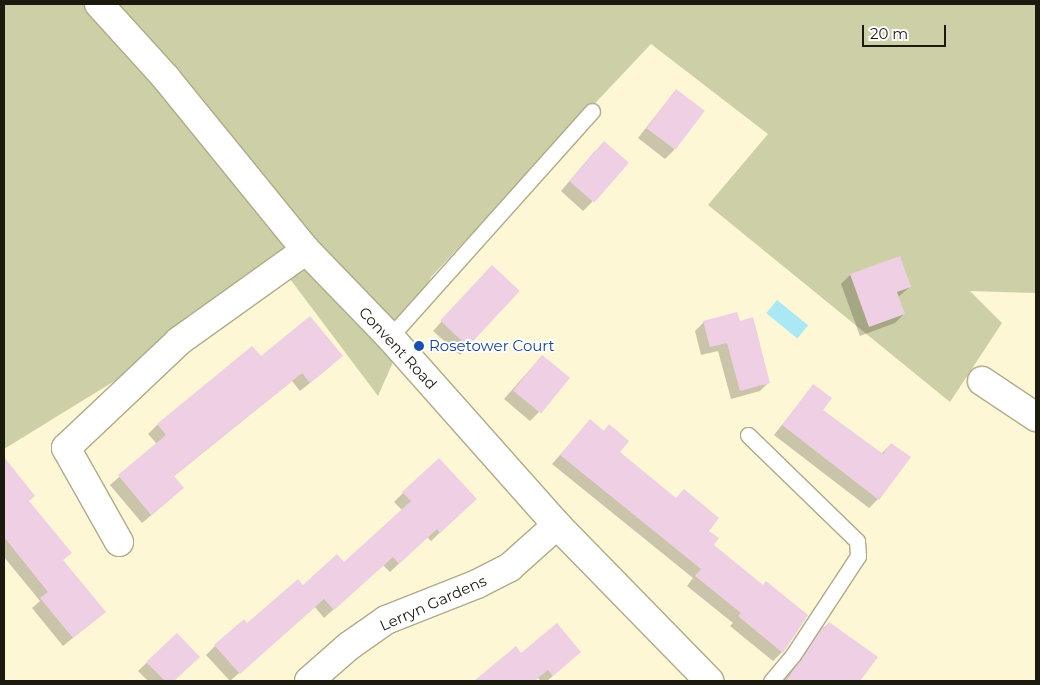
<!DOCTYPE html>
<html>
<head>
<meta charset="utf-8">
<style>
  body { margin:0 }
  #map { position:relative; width:1040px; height:685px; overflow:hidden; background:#fdf7d5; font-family:Montserrat,sans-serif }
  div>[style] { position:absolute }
  .green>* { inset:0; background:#cdd0a6 }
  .water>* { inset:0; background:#aae8f5; transform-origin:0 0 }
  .shadow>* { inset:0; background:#0003 }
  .building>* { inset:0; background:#eecfe4; transform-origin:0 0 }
  .roads { filter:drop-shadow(1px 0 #b0aa8a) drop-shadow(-1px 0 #b0aa8a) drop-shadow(0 1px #b0aa8a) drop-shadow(0 -1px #b0aa8a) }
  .lane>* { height:15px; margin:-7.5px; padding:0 7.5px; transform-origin:7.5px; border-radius:7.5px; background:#fff }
  .street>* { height:28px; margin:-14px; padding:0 14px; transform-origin:14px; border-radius:14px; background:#fff }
  .secondary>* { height:28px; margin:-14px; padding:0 14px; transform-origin:14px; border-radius:14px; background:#fff }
  .dots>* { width:14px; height:14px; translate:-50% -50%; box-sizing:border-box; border:2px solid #fff; border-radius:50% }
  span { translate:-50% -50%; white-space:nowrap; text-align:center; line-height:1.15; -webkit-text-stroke:4px #fff; paint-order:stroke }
  .transit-label { font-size:15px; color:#164399 }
  .left { translate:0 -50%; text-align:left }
  .street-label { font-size:15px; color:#1c1a0e }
  .frame { position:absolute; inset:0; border:5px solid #1c1a0e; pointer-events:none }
  .scale { position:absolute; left:862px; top:25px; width:84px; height:22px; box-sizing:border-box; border:2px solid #1c1a0e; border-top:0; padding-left:6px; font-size:15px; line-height:18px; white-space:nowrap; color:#1c1a0e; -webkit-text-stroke:4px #fff; paint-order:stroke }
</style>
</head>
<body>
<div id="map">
  <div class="green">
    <div style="clip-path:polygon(4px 4px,1036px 4px,1036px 293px,970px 291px,1002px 323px,950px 402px,708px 205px,768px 134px,651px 44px,431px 277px,378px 396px,287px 275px,4px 449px)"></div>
  </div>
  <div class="water">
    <div style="left:777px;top:300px;width:40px;height:17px;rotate:39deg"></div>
  </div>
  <div class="shadow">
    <div style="clip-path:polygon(676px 90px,674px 150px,665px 159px,638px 138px)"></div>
    <div style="clip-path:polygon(595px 151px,592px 202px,583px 211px,561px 191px)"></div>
    <div style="clip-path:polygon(900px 257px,910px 287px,898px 297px,904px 314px,895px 323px,860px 336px,841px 284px,850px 275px)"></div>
    <div style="clip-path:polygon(483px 276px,518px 291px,460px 355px,433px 331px)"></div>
    <div style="clip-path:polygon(736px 314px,769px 382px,760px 391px,731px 399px,718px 351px,701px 355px,695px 331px,704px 322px)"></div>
    <div style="clip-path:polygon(252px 348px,260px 358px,332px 365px,300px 391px,292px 381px,173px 477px,173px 497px,142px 523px,110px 485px,157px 444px,148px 434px,157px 425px)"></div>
    <div style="clip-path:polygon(542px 356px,539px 412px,530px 421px,504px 399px)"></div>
    <div style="clip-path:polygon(813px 386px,822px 410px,881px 454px,891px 444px,878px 499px,869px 508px,774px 435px)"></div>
    <div style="clip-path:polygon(590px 421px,603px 432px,609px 426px,618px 452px,708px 531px,712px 545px,782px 652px,773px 661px,730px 626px,733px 623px,687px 586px,693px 578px,552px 464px)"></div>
    <div style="clip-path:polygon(4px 459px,33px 495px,28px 501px,95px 620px,63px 646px,32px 608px,40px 601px,4px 557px)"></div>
    <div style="clip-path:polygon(403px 493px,466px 508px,431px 541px,427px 537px,390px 572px,383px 565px,324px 618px,315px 607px,230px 681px,206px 655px,215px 646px,303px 587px,344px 564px,402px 510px,394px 502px)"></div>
    <div style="clip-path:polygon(829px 623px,876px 657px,858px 681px,784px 681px,814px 637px)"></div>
    <div style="clip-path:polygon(177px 634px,198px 657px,173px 681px,148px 681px,138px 671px)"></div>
    <div style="clip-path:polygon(516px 648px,521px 654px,580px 652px,547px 681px,541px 681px,538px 678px,534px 681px,476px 681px)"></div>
  </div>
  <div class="building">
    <div style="left:676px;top:89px;width:36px;height:49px;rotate:37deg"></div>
    <div style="left:604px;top:141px;width:33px;height:53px;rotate:41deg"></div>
    <div style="clip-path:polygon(900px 256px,911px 287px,897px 292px,905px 314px,869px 327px,850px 274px)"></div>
    <div style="left:492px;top:265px;width:38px;height:76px;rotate:43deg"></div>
    <div style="clip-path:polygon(737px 312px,740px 321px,753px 317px,770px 383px,740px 391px,727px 343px,710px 347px,703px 321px)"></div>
    <div style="clip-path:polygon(310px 316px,343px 356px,310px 383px,302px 373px,174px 476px,184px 488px,151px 515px,118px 475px,166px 435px,157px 424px,252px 346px,261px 356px)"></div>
    <div style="left:542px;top:355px;width:36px;height:46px;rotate:39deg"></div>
    <div style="clip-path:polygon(813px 384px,832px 398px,823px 410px,883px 454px,891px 443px,911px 457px,879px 500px,782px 425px)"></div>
    <div style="clip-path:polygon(590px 419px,604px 431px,609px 424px,629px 441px,620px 452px,676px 498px,684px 489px,719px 518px,709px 531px,719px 538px,714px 545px,763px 585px,766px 581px,808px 615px,783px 653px,738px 616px,741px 613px,695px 576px,701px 569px,560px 455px)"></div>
    <div style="clip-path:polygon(4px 457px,35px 496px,29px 501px,72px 553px,63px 560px,106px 612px,73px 638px,40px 598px,48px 592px,4px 537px)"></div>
    <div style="clip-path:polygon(439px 458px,477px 499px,440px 533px,437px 529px,399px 564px,393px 557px,334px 610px,324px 599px,240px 674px,214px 645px,244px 619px,247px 623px,298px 579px,303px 585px,337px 554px,344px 562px,411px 501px,402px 492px)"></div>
    <div style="clip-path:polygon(829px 622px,878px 657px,860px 681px,786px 681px,823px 626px,825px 628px)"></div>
    <div style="clip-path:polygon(557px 623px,581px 652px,553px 676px,548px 670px,534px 681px,474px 681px,516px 646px,521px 653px)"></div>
    <div style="clip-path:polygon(177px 633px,200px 657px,174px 681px,165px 681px,146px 662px)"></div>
  </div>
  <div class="roads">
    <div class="lane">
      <div style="left:390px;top:337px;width:303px;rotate:-48.2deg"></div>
      <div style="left:748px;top:435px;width:152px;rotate:44.2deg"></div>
      <div style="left:857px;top:541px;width:15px;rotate:86deg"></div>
      <div style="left:858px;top:556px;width:118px;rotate:123.3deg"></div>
      <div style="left:793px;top:655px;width:34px;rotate:130deg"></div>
    </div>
    <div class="street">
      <div style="left:982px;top:381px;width:65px;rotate:33.7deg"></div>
      <div style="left:119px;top:542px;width:108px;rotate:-119.4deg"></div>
      <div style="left:66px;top:448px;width:156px;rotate:-43.4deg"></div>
      <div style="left:179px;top:341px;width:156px;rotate:-35.6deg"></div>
      <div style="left:309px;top:681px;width:53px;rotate:-41.2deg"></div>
      <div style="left:349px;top:646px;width:45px;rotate:-35.1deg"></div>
      <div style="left:386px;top:620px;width:98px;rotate:-21.6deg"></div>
      <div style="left:477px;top:584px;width:37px;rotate:-27deg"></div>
      <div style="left:510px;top:567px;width:63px;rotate:-41.8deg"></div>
    </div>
    <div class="secondary">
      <div style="left:99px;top:4px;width:100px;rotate:47.8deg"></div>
      <div style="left:166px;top:78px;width:222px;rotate:50.9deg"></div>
      <div style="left:306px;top:250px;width:121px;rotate:46deg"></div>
      <div style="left:390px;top:337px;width:251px;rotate:48.4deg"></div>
      <div style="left:557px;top:525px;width:218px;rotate:45.7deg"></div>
    </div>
  </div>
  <div class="dots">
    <div style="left:419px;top:346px;background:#1a4fb4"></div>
  </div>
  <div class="transit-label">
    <span class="left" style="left:429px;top:346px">Rosetower Court</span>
  </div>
  <div class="street-label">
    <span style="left:398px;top:348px;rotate:47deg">Convent Road</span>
    <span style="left:433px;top:603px;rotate:-24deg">Lerryn Gardens</span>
  </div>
  <div class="frame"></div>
  <div class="scale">20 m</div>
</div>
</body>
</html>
